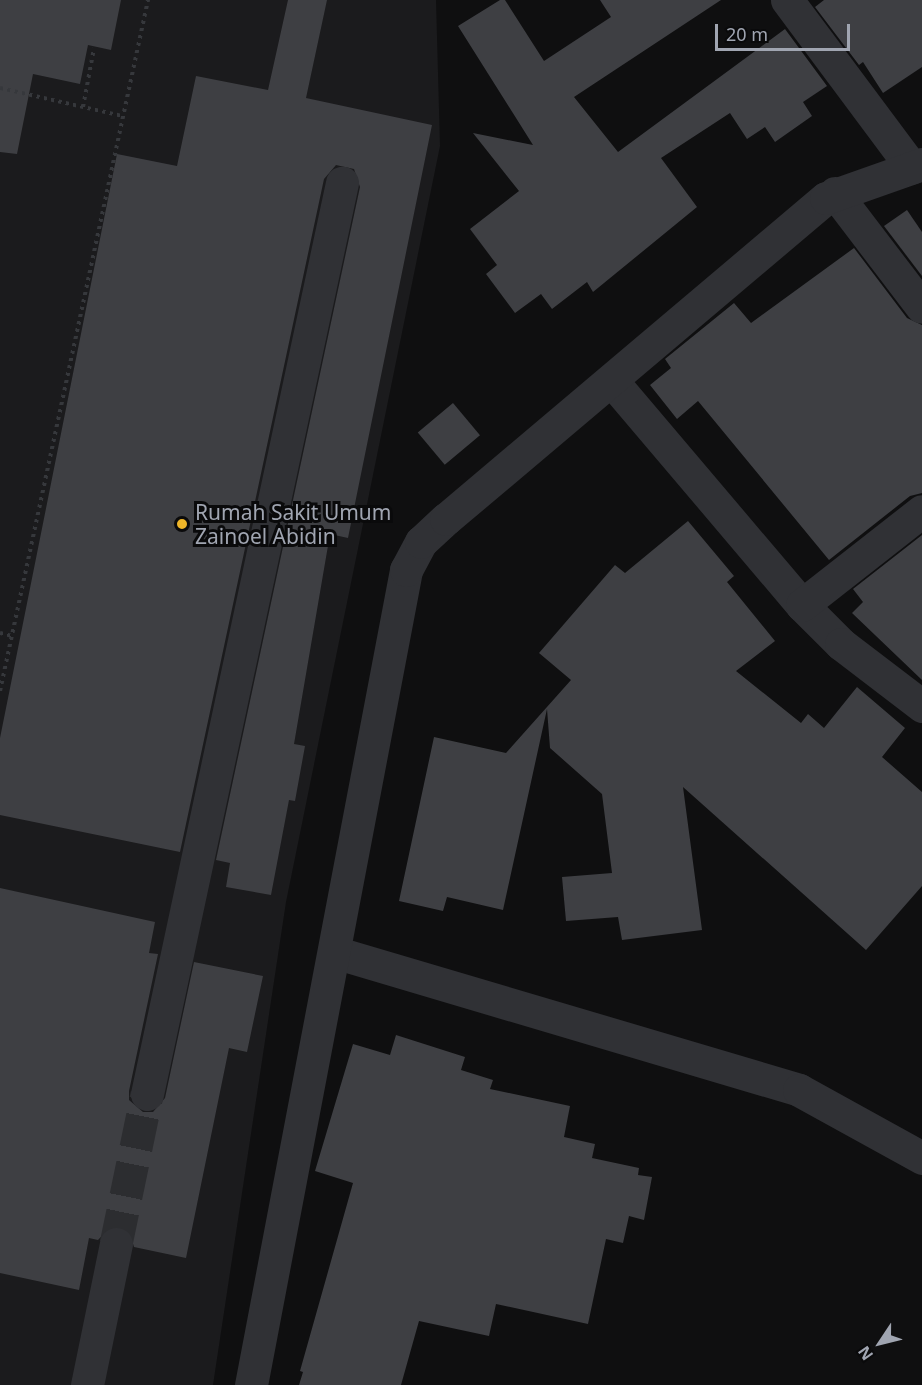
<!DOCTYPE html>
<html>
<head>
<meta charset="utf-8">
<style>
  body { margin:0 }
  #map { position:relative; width:922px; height:1385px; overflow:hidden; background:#0f0f10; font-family:"Noto Sans",sans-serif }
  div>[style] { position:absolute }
  .built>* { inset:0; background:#1b1b1d }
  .building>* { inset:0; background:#3e3f43; transform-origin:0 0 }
  .minor-tunnel>* { height:33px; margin-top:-16.5px; transform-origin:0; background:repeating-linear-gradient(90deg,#2c2d30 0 33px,transparent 0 49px) }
  .path>* { height:4px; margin-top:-2px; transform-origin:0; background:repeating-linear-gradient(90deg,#36383c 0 3px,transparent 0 7.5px) }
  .minor>* { height:33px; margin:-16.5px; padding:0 16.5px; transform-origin:16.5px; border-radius:16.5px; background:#303135 }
  .dots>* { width:16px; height:16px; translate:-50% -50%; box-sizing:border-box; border:3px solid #0a0a0b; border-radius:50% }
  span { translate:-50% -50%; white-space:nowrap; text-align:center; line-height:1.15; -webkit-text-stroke:6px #0a0a0b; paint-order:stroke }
  .poi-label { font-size:21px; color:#a0a5b1 }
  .left { translate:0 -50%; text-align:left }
  .north { position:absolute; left:850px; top:1313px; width:60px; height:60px; -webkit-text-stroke:4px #0a0a0b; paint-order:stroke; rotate:235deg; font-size:16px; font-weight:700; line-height:24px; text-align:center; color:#a0a5b1 }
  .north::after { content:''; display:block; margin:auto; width:21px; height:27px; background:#a0a5b1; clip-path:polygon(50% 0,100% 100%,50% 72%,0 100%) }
  .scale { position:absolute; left:715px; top:24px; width:135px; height:27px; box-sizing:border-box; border:3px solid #a0a5b1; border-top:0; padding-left:8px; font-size:18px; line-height:21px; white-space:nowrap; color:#a0a5b1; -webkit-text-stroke:4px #0a0a0b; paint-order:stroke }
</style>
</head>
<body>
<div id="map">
  <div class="built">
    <div style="clip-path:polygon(0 0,436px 0,440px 146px,286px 902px,213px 1385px,0 1385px)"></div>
  </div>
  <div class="building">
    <div style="clip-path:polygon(0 0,121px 0,111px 50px,88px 45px,80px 84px,33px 74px,17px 154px,0 152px)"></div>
    <div style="clip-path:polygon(288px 0,327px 0,306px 98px,432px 125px,348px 538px,330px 534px,294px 744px,305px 746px,295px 801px,289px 800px,271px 895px,226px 887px,230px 863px,216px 860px,360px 187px,354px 169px,336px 165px,324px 179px,180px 852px,0 815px,0 738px,117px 154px,177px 166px,196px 76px,268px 90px)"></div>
    <div style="clip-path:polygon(500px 0,505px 0,544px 61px,611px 17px,600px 0,721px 0,574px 97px,618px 152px,785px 29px,827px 86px,803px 102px,812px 116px,775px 142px,765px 127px,747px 139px,730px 113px,661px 158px,697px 207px,593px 292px,587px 282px,552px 309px,541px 294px,515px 313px,486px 274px,497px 265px,470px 229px,519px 191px,473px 133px,533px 145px,458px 26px)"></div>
    <div style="clip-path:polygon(824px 0,922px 0,922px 67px,883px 93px,863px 62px,859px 65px,815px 7px)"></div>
    <div style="clip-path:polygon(907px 210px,922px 232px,922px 276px,884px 226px)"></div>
    <div style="clip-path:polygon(854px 248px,907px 318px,922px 325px,922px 493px,910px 496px,829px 560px,698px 401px,677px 419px,650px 385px,671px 368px,665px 359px,734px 303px,751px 323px)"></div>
    <div style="left:453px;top:403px;width:42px;height:46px;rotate:50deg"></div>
    <div style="clip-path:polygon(688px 521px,734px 576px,727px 582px,775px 641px,736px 671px,801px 723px,808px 714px,824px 728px,857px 687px,905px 728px,882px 757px,922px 792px,922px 886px,866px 950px,683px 787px,702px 930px,622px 940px,618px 917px,566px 921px,562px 877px,612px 873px,602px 794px,550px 748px,547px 709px,503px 910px,447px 897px,443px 911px,399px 901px,434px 737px,506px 753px,571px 680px,539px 653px,615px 565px,625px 573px)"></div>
    <div style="clip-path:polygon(922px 535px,922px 680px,852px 613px,863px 602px,853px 589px)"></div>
    <div style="clip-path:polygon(0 888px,155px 922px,149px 953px,158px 954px,129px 1091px,129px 1100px,143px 1112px,153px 1112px,165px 1098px,194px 962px,263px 976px,247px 1052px,229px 1048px,186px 1258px,134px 1247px,129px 1230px,111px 1226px,98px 1240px,89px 1238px,79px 1290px,0 1273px)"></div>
    <div style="clip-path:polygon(396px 1035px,465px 1057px,461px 1070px,493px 1080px,490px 1089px,570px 1106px,564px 1137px,595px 1144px,592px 1158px,639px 1168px,638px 1175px,652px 1177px,644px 1220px,629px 1216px,623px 1243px,606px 1239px,588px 1324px,496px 1304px,489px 1336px,419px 1321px,401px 1385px,299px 1385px,303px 1372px,300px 1371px,353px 1183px,315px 1171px,353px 1044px,390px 1055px)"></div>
  </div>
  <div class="minor-tunnel">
    <div style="left:116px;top:1244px;width:153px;rotate:-78.3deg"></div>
  </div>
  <div class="path">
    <div style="left:0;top:88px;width:125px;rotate:12.9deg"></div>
    <div style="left:83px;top:107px;width:60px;rotate:-79.4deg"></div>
    <div style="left:0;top:633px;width:12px;rotate:14deg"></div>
    <div style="left:0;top:691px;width:707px;rotate:-77.91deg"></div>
  </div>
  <div class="minor">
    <div style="left:787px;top:0;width:209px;rotate:53.3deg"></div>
    <div style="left:835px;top:193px;width:143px;rotate:52.7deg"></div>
    <div style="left:612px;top:381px;width:294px;rotate:49.7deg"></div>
    <div style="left:802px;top:605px;width:55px;rotate:45deg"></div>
    <div style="left:841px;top:644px;width:102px;rotate:37.4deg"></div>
    <div style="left:802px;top:605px;width:152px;rotate:-38.1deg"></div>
    <div style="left:334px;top:952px;width:485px;rotate:16.5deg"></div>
    <div style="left:799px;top:1090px;width:141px;rotate:28.9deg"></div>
    <div style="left:147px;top:1094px;width:932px;rotate:-77.92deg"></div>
    <div style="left:87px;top:1385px;width:144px;rotate:-78.4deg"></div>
    <div style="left:251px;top:1385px;width:830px;rotate:-79.23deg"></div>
    <div style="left:406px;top:570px;width:32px;rotate:-62deg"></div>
    <div style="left:421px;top:542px;width:34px;rotate:-43deg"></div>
    <div style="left:446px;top:519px;width:497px;rotate:-40.2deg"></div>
    <div style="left:826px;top:198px;width:102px;rotate:-19.5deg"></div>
  </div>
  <div class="dots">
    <div style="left:182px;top:524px;background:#eeb529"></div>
  </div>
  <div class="poi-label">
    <span class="left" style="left:195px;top:524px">Rumah Sakit Umum<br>Zainoel Abidin</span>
  </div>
  <div class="north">N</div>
  <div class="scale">20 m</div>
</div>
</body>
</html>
